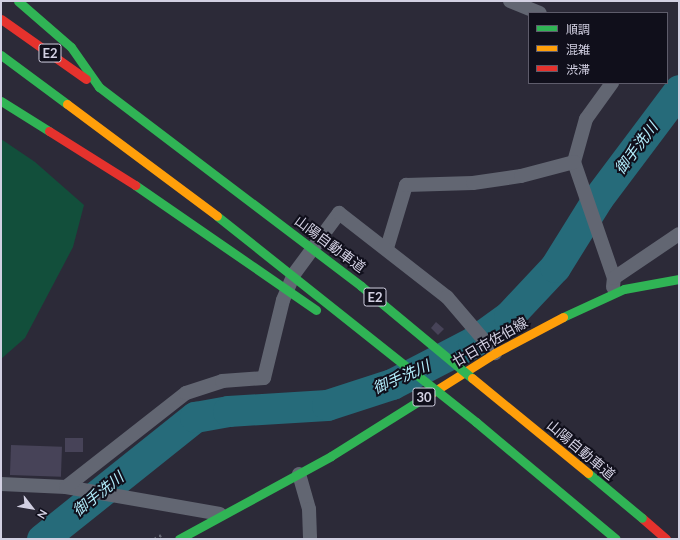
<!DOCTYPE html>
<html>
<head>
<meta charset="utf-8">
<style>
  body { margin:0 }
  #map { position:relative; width:680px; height:540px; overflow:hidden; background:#2c2a38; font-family:Lato,"Noto Sans JP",sans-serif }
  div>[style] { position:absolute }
  .green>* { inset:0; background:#124f3b }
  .river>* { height:31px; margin:-15.5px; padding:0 15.5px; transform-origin:15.5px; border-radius:15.5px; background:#266b7a }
  .building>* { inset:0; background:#474358; transform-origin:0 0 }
  .path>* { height:2.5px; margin-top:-1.25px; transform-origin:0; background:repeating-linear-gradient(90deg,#676974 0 3px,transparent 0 6px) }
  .street>* { height:14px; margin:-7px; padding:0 7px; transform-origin:7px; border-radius:7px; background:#626672 }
  .fast>* { height:9px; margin:-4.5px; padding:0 4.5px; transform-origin:4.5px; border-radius:4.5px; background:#30b455 }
  .slow>* { height:9px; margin:-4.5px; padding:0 4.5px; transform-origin:4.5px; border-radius:4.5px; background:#ff9f0a }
  .jam>* { height:9px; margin:-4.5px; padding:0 4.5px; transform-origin:4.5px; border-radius:4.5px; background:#e5322d }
  .fast-bridge>* { height:9px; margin:-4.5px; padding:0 4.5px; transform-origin:4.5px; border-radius:4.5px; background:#30b455 }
  .slow-bridge>* { height:9px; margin:-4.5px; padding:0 4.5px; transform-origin:4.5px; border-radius:4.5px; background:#ff9f0a }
  .jam-bridge>* { height:9px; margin:-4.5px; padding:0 4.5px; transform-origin:4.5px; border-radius:4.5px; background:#e5322d }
  span { translate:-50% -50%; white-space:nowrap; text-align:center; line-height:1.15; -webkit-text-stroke:4px #100f1b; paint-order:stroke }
  .shield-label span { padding:1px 3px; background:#100f1b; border:1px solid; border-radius:3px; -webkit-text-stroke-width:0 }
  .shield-label { font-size:13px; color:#d2d0e2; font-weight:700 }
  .street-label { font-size:14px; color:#d2d0e2 }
  .water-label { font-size:15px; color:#b3eefc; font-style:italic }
  .frame { position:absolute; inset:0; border:2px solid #d2d0e2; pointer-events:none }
  .legend { position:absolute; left:528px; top:12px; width:140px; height:72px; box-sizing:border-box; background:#100f1b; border:1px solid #5e5c6b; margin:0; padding:5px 7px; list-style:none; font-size:12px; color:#d2d0e2 }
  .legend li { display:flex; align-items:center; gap:8px; height:20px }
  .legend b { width:20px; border:1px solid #5e5c6b }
  .north { position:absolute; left:12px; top:488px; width:40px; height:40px; -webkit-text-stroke:3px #100f1b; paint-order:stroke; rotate:121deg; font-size:11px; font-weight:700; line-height:16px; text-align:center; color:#d2d0e2 }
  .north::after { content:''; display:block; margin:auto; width:14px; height:18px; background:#d2d0e2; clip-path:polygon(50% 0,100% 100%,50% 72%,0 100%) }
</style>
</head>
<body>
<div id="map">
  <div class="green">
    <div style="clip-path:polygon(1px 139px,35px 162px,84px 205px,73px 247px,25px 338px,1px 359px)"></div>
  </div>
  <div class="river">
    <div style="left:42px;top:539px;width:196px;rotate:-38.6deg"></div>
    <div style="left:195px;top:417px;width:34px;rotate:-10deg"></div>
    <div style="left:228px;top:411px;width:99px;rotate:-3.5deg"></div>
    <div style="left:327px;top:405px;width:68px;rotate:-17.9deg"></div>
    <div style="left:392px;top:384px;width:91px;rotate:-27.4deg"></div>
    <div style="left:473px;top:342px;width:44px;rotate:-35.8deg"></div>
    <div style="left:509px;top:316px;width:67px;rotate:-46.8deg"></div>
    <div style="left:555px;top:267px;width:81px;rotate:-58.1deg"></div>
    <div style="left:598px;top:198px;width:135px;rotate:-53.1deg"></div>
  </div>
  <div class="building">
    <div style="clip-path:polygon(436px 322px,444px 329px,438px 335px,431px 328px)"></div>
    <div style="left:65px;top:438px;width:18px;height:14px"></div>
    <div style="left:11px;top:445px;width:51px;height:30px;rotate:2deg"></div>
  </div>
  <div class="path">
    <div style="left:154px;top:539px;width:8px;rotate:-30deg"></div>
  </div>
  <div class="street">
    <div style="left:510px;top:1px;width:32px;rotate:22deg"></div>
    <div style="left:612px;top:83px;width:44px;rotate:125.8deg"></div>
    <div style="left:586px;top:119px;width:45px;rotate:105.6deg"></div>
    <div style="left:574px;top:162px;width:123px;rotate:71deg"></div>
    <div style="left:387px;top:248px;width:66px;rotate:-73.2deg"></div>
    <div style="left:406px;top:185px;width:67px;rotate:-1.7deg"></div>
    <div style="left:473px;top:183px;width:49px;rotate:-8.3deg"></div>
    <div style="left:521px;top:176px;width:55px;rotate:-14.8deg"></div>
    <div style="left:613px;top:287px;width:9px;rotate:-84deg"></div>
    <div style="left:614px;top:278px;width:78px;rotate:-34.1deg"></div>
    <div style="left:299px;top:474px;width:36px;rotate:74deg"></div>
    <div style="left:309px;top:509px;width:30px;rotate:88deg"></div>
    <div style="left:1px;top:484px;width:65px;rotate:2.6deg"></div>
    <div style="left:66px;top:487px;width:156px;rotate:9.9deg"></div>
    <div style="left:66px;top:487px;width:152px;rotate:-38.1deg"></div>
    <div style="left:186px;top:393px;width:38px;rotate:-18deg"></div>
    <div style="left:222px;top:381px;width:42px;rotate:-4.1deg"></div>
    <div style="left:264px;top:378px;width:80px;rotate:-76.3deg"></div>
    <div style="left:283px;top:300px;width:28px;rotate:-67deg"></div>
    <div style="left:294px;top:274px;width:76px;rotate:-53.6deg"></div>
    <div style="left:339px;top:213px;width:137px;rotate:37.9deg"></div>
    <div style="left:447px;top:297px;width:74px;rotate:49.4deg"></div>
  </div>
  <div class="fast">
    <div style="left:18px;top:1px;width:70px;rotate:41deg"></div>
    <div style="left:71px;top:47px;width:49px;rotate:55deg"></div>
    <div style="left:1px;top:55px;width:82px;rotate:36.6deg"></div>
    <div style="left:1px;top:101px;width:57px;rotate:32deg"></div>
    <div style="left:563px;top:317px;width:67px;rotate:-24.7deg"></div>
    <div style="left:624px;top:289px;width:56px;rotate:-10.3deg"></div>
    <div style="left:476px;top:422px;width:182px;rotate:39.9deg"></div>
    <div style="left:179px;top:539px;width:173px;rotate:-28.6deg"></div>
    <div style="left:331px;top:456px;width:117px;rotate:-32.1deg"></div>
  </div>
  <div class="slow">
    <div style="left:430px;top:394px;width:77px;rotate:-32.2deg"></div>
    <div style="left:495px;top:353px;width:77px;rotate:-27.9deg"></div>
  </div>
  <div class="jam">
    <div style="left:1px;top:19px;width:104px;rotate:35.2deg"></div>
    <div style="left:642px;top:518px;width:32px;rotate:41deg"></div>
  </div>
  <div class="fast-bridge">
    <div style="left:99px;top:87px;width:329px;rotate:37.2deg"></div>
    <div style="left:361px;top:286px;width:144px;rotate:39.7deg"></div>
    <div style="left:135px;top:185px;width:220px;rotate:34.6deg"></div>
    <div style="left:217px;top:216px;width:331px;rotate:38.5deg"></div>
    <div style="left:588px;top:473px;width:70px;rotate:39.8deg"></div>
  </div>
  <div class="slow-bridge">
    <div style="left:67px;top:104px;width:187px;rotate:36.7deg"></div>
    <div style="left:472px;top:378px;width:150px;rotate:39.3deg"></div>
  </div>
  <div class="jam-bridge">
    <div style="left:49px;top:131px;width:102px;rotate:32.1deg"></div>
  </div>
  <div class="shield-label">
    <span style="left:50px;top:53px">E2</span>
    <span style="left:375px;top:297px">E2</span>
    <span style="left:424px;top:397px">30</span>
  </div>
  <div class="street-label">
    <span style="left:330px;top:244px;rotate:37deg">山陽自動車道</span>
    <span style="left:490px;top:342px;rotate:-30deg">廿日市佐伯線</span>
    <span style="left:581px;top:450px;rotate:40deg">山陽自動車道</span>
  </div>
  <div class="water-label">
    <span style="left:636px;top:148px;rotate:-53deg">御手洗川</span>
    <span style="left:401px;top:377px;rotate:-24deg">御手洗川</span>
    <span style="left:98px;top:494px;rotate:-39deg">御手洗川</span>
  </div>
  <div class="frame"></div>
  <ul class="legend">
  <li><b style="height:5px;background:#30b455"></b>順調</li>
  <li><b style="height:5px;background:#ff9f0a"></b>混雑</li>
  <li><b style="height:5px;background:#e5322d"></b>渋滞</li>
  </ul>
  <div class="north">N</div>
</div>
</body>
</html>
